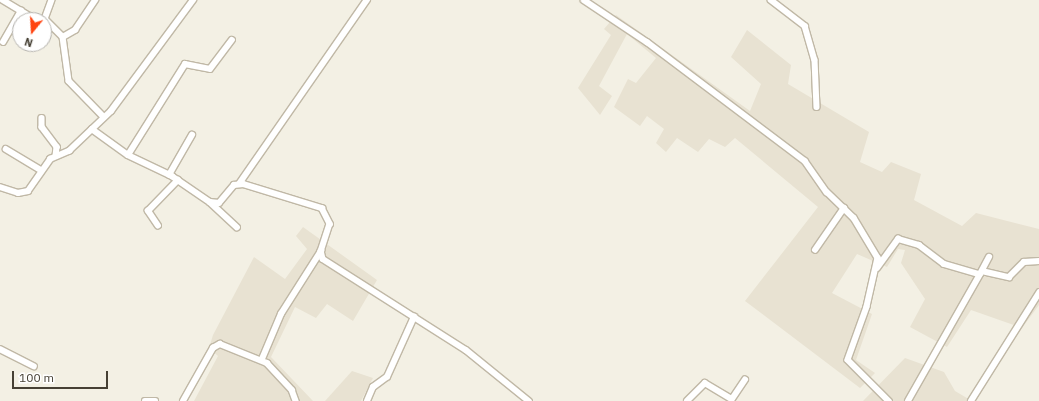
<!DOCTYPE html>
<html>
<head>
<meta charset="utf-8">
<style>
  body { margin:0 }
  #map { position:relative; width:1039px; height:401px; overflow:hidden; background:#f3f0e4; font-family:"IBM Plex Sans",sans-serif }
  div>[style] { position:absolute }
  .residential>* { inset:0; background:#e8e2d2 }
  .roads { filter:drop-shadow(1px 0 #c0b8a6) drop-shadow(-1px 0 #c0b8a6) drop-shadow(0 1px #c0b8a6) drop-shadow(0 -1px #c0b8a6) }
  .street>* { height:5.5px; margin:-2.75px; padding:0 2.75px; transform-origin:2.75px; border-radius:2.75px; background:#fff }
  span { translate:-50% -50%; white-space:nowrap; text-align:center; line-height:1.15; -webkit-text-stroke:3.5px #fff; paint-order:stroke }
  .north { position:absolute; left:12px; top:12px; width:40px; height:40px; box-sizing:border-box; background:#fff; border:1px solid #b5b3ae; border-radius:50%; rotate:198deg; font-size:11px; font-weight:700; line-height:16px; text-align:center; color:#464034 }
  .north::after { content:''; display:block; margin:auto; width:14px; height:18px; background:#ff4410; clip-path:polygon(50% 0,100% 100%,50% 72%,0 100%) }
  .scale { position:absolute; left:12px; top:371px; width:96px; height:18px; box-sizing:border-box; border:2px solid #464034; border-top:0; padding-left:5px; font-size:12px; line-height:14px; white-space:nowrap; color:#464034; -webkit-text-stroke:3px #fff; paint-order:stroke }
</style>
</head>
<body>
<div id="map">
  <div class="residential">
    <div style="clip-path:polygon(616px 15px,750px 111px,761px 84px,731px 57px,747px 30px,791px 65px,788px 84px,869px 132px,860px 162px,882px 172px,891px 162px,921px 174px,914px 200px,962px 226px,976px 213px,1039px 229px,1039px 305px,1022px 328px,971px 310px,947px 347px,910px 327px,925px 299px,901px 263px,905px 250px,898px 249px,887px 267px,857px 254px,832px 293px,872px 314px,856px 360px,875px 373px,860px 388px,745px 301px,818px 207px,735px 138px,725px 147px,709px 139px,698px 152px,677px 138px,666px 152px,656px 143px,664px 129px,647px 116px,640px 126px,614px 107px,628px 79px,636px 83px,656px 58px,627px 34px,599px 86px,612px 96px,600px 115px,578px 88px,611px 35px,604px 29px)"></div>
    <div style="clip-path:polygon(303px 227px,377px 280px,353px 321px,327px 304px,316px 318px,295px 307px,271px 357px,313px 401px,194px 401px,218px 356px,209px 348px,213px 335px,254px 257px,285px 279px,307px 249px,296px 236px)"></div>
    <div style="clip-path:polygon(905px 358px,944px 372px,955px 391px,972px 401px,863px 401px)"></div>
    <div style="clip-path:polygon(352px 371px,373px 378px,361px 401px,325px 401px)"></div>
  </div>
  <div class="roads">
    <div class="street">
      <div style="left:3px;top:0;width:39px;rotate:31deg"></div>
      <div style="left:52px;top:0;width:20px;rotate:110deg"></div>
      <div style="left:45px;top:19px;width:25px;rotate:45deg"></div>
      <div style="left:63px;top:37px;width:44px;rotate:82.2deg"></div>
      <div style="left:69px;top:81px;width:50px;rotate:45.8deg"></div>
      <div style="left:584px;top:0;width:76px;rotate:33.7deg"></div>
      <div style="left:647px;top:42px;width:198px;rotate:37deg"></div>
      <div style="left:805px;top:161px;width:38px;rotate:55deg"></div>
      <div style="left:827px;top:192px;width:37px;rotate:44deg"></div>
      <div style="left:854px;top:218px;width:47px;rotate:59deg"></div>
      <div style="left:878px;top:258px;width:50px;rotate:102.7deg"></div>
      <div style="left:867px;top:307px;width:56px;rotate:109.7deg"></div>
      <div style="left:848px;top:360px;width:58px;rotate:45deg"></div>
      <div style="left:771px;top:0;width:43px;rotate:37.4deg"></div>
      <div style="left:805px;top:26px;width:35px;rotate:74deg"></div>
      <div style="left:815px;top:60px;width:47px;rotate:87.6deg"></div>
      <div style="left:63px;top:37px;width:14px;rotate:-30deg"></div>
      <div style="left:75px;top:30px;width:36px;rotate:-56deg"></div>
      <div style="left:3px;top:42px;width:36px;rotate:-60deg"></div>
      <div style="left:42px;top:118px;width:9px;rotate:90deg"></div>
      <div style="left:42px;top:127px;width:25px;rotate:53deg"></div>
      <div style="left:57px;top:147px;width:9px;rotate:96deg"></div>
      <div style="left:92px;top:129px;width:44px;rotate:35.8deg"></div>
      <div style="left:128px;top:155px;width:49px;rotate:25.5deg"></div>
      <div style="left:172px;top:176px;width:46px;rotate:34.4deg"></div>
      <div style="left:210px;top:202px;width:9px;rotate:6deg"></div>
      <div style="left:219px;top:203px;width:23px;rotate:-50deg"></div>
      <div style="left:234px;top:185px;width:9px;rotate:-6deg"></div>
      <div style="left:243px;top:184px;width:83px;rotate:16.9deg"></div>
      <div style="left:322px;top:208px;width:18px;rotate:63deg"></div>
      <div style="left:330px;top:224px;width:28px;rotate:108deg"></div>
      <div style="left:321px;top:251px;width:8px;rotate:76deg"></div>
      <div style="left:323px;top:259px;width:169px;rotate:32.5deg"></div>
      <div style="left:466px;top:350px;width:81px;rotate:39deg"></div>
      <div style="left:6px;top:149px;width:41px;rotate:31deg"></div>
      <div style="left:128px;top:155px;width:107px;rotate:-57.9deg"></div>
      <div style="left:185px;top:64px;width:25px;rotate:11deg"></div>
      <div style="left:210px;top:69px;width:36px;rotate:-53deg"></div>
      <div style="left:169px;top:175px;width:46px;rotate:-60.1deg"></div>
      <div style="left:239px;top:184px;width:224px;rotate:-55.2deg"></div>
      <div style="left:0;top:187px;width:19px;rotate:18deg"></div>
      <div style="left:18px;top:193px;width:10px;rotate:-11deg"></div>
      <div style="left:28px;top:191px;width:39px;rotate:-55deg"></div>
      <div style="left:50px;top:159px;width:21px;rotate:-23deg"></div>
      <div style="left:69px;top:151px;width:58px;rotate:-43.6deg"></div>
      <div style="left:111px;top:111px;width:138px;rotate:-53.5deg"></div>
      <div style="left:210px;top:202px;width:37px;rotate:43deg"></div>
      <div style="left:158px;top:226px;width:18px;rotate:-124deg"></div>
      <div style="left:148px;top:211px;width:43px;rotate:-45.9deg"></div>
      <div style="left:815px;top:250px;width:51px;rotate:-55.4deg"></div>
      <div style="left:877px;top:268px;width:36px;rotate:-54deg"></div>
      <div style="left:898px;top:239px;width:22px;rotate:16deg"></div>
      <div style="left:919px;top:245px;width:31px;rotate:37deg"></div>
      <div style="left:944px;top:264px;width:37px;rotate:16deg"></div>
      <div style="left:980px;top:274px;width:19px;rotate:-62deg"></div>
      <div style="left:982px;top:271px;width:28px;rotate:13deg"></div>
      <div style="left:1009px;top:277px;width:21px;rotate:-45deg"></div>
      <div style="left:1024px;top:262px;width:15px;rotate:-4deg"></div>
      <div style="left:0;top:349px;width:38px;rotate:27deg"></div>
      <div style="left:262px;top:359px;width:49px;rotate:-67.1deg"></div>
      <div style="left:281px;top:314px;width:75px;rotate:-57.6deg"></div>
      <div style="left:145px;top:401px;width:10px"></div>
      <div style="left:183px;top:401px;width:61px;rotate:-60.5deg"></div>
      <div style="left:213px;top:348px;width:8px;rotate:-30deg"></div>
      <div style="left:220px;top:344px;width:51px;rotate:22deg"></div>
      <div style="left:267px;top:363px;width:37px;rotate:47deg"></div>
      <div style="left:292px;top:390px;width:12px;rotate:70deg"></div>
      <div style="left:367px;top:401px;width:15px;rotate:-67deg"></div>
      <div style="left:373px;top:387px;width:17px;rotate:-36deg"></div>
      <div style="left:387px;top:377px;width:66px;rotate:-65.8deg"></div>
      <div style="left:687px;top:401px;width:25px;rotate:-45deg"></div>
      <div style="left:705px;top:383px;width:31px;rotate:31deg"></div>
      <div style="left:732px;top:399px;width:23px;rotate:-56deg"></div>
      <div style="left:908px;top:401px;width:146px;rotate:-60.4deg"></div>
      <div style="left:971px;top:401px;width:128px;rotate:-57.8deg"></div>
    </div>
  </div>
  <div class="north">N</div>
  <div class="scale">100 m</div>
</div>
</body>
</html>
